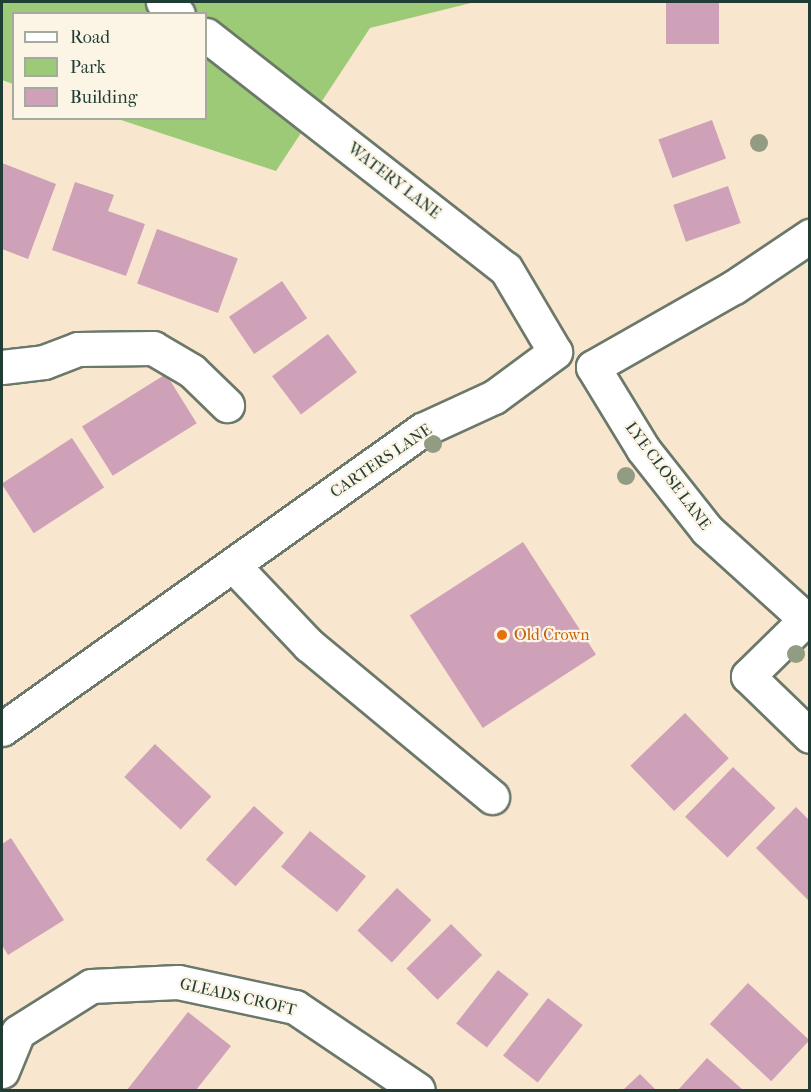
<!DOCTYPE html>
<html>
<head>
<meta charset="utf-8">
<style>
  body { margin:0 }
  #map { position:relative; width:811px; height:1092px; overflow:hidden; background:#f8e6cf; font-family:"IM FELL French Canon",serif }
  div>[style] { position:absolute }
  .green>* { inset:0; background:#9cca77 }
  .building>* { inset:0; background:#cea1b8; transform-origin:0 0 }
  .roads { filter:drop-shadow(2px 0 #6b786a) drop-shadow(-2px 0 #6b786a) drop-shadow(0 2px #6b786a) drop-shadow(0 -2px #6b786a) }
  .minor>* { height:33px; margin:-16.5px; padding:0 16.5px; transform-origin:16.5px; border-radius:16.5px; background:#fff }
  .trees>* { width:18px; height:18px; margin:-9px; border-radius:50%; background:#929c83 }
  .dots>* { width:16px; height:16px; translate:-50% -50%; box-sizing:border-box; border:3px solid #fcf5e5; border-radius:50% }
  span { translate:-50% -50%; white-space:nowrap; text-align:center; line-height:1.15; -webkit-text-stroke:4.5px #fcf5e5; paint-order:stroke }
  .street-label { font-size:16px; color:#1f3d34 }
  .food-label { font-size:16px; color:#c56008 }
  .left { translate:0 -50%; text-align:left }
  .frame { position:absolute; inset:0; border:3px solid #1f3d34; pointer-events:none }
  .legend { position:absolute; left:12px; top:12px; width:195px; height:108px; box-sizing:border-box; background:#fcf5e5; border:2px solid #a4ab9e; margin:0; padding:8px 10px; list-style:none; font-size:18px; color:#1f3d34 }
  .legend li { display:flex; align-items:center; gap:12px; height:30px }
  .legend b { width:30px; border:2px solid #a4ab9e }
</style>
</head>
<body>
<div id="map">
  <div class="green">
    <div style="clip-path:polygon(2px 2px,475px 2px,370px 28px,276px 171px,118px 119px,206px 118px,206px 14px,14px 14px,13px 84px,2px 80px)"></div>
  </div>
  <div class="building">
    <div style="left:666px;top:2px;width:53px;height:42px"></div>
    <div style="left:712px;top:120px;width:41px;height:57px;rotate:70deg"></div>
    <div style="clip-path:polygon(2px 163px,56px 184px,28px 259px,2px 249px)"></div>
    <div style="clip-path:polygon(75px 182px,114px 195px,108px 211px,145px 224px,126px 276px,52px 250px)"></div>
    <div style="left:728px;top:186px;width:39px;height:58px;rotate:71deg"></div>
    <div style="left:157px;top:229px;width:86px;height:58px;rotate:20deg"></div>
    <div style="left:282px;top:281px;width:45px;height:64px;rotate:56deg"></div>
    <div style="left:328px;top:334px;width:48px;height:70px;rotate:53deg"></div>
    <div style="left:166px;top:374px;width:58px;height:99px;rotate:58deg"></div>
    <div style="left:72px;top:438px;width:59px;height:84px;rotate:57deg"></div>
    <div style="left:523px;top:542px;width:134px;height:135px;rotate:57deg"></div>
    <div style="left:685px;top:713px;width:63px;height:76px;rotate:46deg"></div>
    <div style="left:155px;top:744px;width:77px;height:45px;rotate:43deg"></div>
    <div style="left:733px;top:767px;width:59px;height:69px;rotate:44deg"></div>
    <div style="left:254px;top:806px;width:40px;height:72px;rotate:42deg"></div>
    <div style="clip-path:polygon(796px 807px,810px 821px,810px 902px,756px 848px)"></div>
    <div style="left:310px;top:831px;width:72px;height:46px;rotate:39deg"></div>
    <div style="clip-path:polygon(11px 838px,64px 920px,8px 955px,2px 945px,2px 844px)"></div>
    <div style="left:397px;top:888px;width:47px;height:58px;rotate:43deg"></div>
    <div style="left:451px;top:924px;width:44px;height:63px;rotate:45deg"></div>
    <div style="left:498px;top:970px;width:39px;height:68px;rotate:38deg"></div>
    <div style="left:748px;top:983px;width:84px;height:56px;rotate:43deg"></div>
    <div style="left:548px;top:998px;width:44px;height:73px;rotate:38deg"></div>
    <div style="clip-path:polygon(188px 1012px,231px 1046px,196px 1090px,127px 1090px)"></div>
    <div style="clip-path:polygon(707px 1058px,743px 1090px,678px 1090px)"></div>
    <div style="clip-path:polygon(640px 1074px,656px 1090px,623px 1090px)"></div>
  </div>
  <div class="roads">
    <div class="minor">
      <div style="left:163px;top:2px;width:19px;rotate:39deg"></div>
      <div style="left:206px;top:35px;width:380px;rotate:38deg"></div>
      <div style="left:506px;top:269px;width:96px;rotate:59.4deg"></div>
      <div style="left:2px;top:367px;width:42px;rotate:-6.8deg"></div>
      <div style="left:44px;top:362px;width:36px;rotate:-21deg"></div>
      <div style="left:78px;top:349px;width:75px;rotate:-0.8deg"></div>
      <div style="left:153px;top:348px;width:45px;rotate:30.5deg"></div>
      <div style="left:192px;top:371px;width:49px;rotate:44.2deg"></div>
      <div style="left:593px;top:367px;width:96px;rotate:58.6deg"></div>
      <div style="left:643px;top:449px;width:103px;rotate:51.7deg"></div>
      <div style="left:707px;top:530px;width:139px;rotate:42.1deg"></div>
      <div style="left:593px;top:367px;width:162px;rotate:-29.6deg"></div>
      <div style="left:734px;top:287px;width:92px;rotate:-33.9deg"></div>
      <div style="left:234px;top:566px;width:109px;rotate:46.5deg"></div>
      <div style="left:309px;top:645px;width:238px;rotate:39.7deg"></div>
      <div style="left:805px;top:620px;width:80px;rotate:135.5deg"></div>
      <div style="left:748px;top:676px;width:86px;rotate:44.1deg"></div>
      <div style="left:2px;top:729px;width:516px;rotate:-35.45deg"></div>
      <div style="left:422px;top:430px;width:79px;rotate:-24.6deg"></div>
      <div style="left:494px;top:397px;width:76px;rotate:-36.4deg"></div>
      <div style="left:2px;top:1071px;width:42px;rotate:-67.7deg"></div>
      <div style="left:18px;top:1032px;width:86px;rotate:-32.2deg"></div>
      <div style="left:91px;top:986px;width:87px;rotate:-2.6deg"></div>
      <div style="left:178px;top:982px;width:120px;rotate:12.1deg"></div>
      <div style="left:295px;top:1007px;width:148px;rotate:34deg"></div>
    </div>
  </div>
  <div class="trees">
    <div style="left:759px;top:143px"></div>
    <div style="left:433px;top:444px"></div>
    <div style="left:626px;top:476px"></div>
    <div style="left:796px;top:654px"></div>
  </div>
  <div class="dots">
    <div style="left:502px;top:635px;background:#e8710a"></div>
  </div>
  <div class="street-label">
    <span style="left:394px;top:181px;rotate:38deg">WATERY LANE</span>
    <span style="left:381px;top:461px;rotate:-34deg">CARTERS LANE</span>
    <span style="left:668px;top:476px;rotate:53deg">LYE CLOSE LANE</span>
    <span style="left:238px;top:997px;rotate:13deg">GLEADS CROFT</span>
  </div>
  <div class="food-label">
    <span class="left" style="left:514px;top:635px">Old Crown</span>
  </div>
  <div class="frame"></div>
  <ul class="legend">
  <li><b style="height:8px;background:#fff"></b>Road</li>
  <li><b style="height:16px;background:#9cca77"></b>Park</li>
  <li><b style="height:16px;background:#cea1b8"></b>Building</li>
  </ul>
</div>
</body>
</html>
